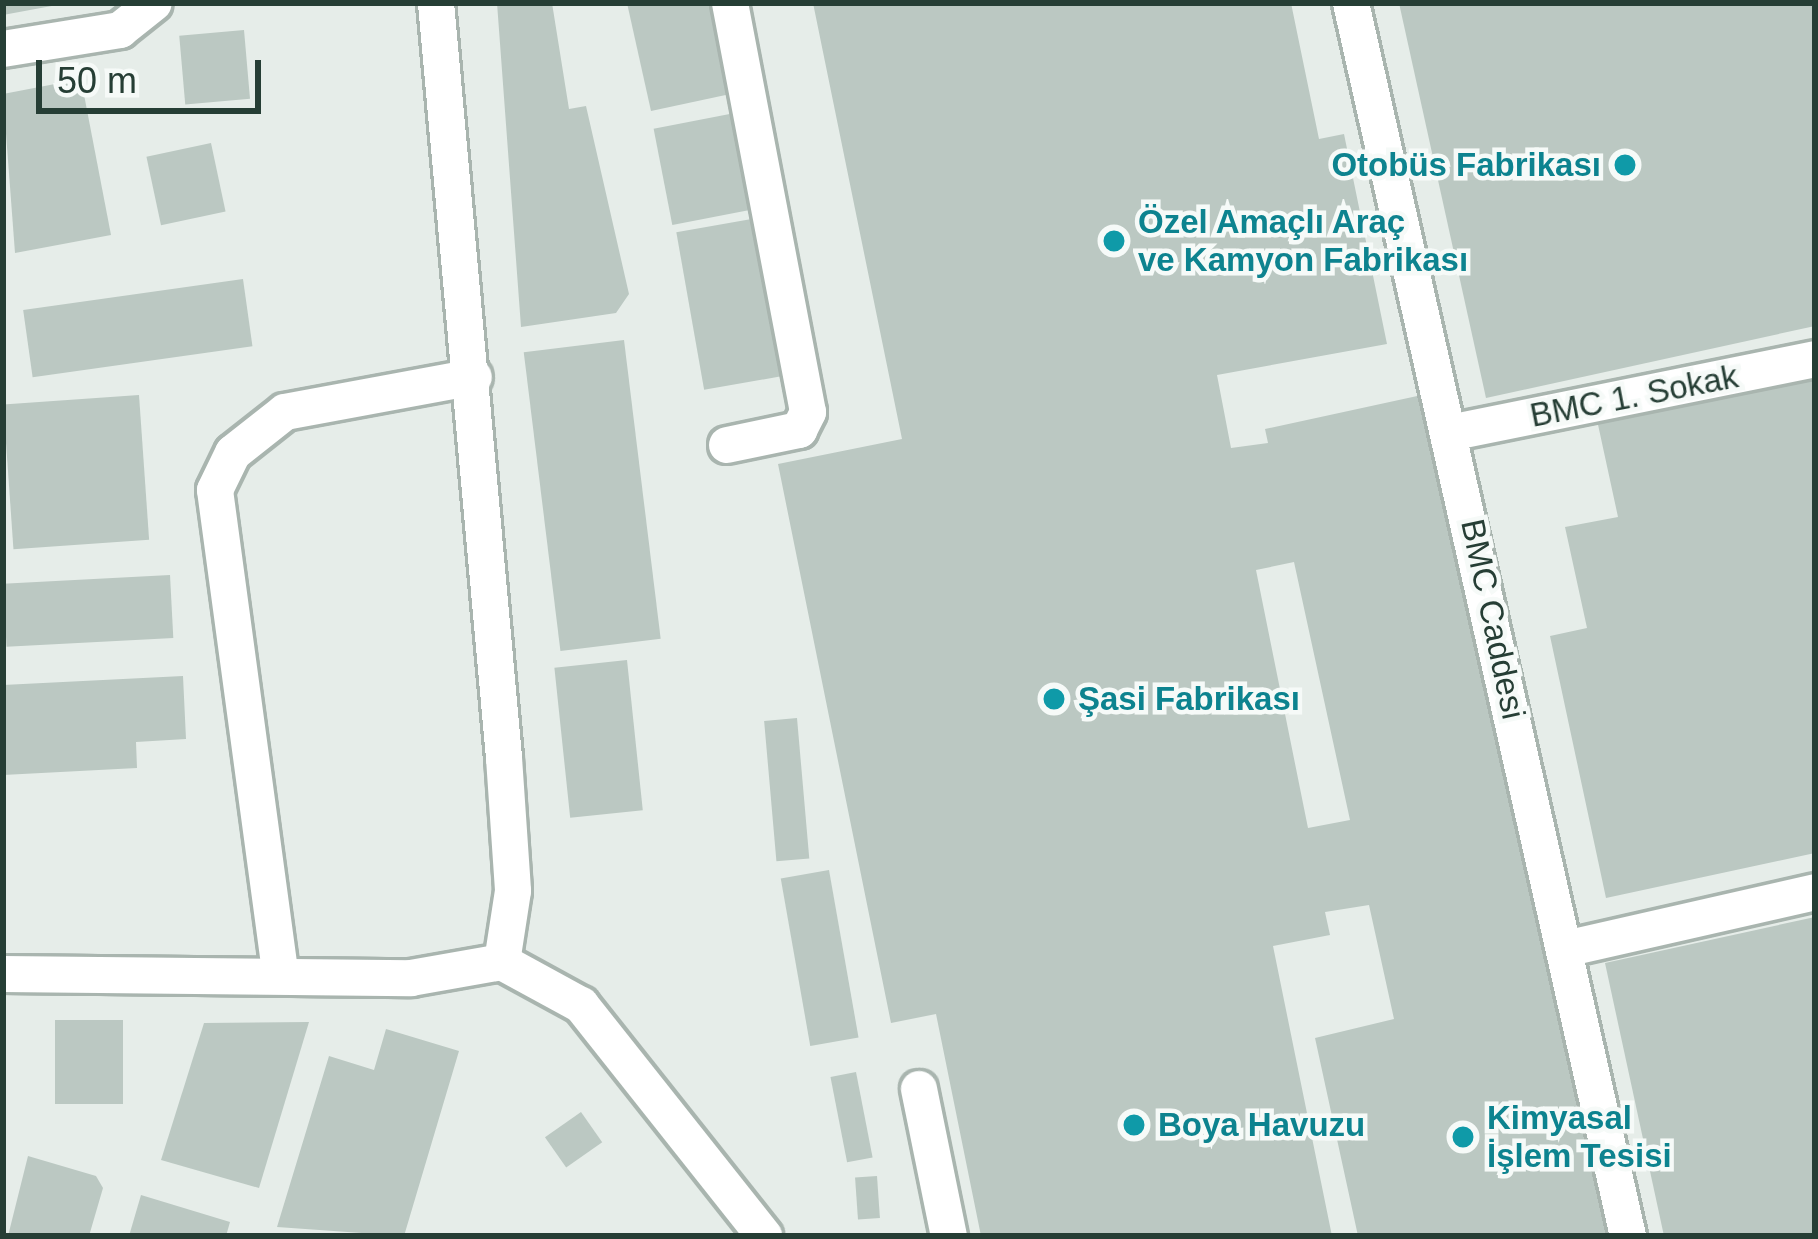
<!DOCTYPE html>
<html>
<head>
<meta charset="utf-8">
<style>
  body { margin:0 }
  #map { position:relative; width:1818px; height:1239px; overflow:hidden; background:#e6ede9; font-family:Helvetica,sans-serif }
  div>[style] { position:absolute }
  .building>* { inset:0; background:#bbc8c2; transform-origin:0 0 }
  .roads { filter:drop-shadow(3px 0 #a9b5af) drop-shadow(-3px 0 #a9b5af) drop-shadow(0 3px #a9b5af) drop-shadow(0 -3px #a9b5af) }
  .minor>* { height:36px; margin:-18px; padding:0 18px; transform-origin:18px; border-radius:18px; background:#fff }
  .dots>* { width:33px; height:33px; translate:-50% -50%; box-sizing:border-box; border:6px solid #f6faf8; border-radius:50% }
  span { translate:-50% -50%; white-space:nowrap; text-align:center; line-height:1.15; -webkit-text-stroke:9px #f6faf8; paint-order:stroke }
  .culture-label { font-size:33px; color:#0d838f; font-weight:700 }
  .right { translate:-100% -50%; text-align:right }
  .left { translate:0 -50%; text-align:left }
  .street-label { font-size:33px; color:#263e35 }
  .frame { position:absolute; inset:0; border:6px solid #263e35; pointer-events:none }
  .scale { position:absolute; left:36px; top:60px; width:225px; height:54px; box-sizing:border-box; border:6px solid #263e35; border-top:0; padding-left:15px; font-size:36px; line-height:42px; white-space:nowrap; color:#263e35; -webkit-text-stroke:9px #f6faf8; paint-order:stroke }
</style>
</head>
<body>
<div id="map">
  <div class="building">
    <div style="clip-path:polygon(3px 3px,57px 3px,57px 5px,3px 15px)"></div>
    <div style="clip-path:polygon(497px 3px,552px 3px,569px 109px,586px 106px,629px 294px,616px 313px,521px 327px)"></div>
    <div style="clip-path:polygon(627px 3px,715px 3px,735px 93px,651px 111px)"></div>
    <div style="clip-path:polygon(evenodd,813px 3px,1291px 3px,1319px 139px,1344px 134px,1387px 344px,1217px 375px,1231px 448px,1268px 443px,1265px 429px,1431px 393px,1611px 1236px,1358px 1236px,1315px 1038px,1394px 1019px,1369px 905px,1325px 912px,1330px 935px,1273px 946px,1332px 1236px,981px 1236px,936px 1014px,891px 1023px,778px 464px,902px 439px,813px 3px,1294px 562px,1350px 820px,1308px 828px,1256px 570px,1294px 562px)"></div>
    <div style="clip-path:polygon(1399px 3px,1815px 3px,1815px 326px,1486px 398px)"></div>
    <div style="left:244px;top:30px;width:69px;height:65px;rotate:85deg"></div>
    <div style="clip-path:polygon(81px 79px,111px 235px,15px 253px,3px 94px)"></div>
    <div style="left:740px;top:112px;width:98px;height:88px;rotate:79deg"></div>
    <div style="left:211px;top:143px;width:70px;height:66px;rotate:78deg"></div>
    <div style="left:763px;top:217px;width:160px;height:88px;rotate:80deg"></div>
    <div style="left:243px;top:279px;width:68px;height:222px;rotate:82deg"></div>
    <div style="left:624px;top:340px;width:301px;height:101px;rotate:83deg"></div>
    <div style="clip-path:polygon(1815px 374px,1815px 853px,1606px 898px,1550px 636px,1587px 628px,1565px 527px,1618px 517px,1597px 420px)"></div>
    <div style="left:139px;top:395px;width:145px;height:136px;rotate:86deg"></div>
    <div style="left:170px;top:575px;width:63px;height:167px;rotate:87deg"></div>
    <div style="left:627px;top:660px;width:151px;height:73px;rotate:84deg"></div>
    <div style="clip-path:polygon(183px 676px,186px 739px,136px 742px,137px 768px,3px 775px,3px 685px)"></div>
    <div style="left:797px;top:718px;width:141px;height:33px;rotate:85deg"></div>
    <div style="left:829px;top:870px;width:170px;height:49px;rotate:80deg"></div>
    <div style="clip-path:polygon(1815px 917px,1815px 1236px,1664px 1236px,1605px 963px)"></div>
    <div style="left:55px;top:1020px;width:68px;height:84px"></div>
    <div style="clip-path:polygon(309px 1022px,259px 1188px,161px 1160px,204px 1023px)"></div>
    <div style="clip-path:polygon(386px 1029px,459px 1051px,404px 1236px,277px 1227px,329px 1056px,374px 1070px)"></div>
    <div style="left:856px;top:1072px;width:87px;height:26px;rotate:79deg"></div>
    <div style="left:581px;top:1112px;width:37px;height:44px;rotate:55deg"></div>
    <div style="clip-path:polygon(28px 1156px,96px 1176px,103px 1188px,89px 1236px,8px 1236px)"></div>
    <div style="left:877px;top:1176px;width:42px;height:22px;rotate:86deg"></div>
    <div style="clip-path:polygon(141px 1195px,230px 1222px,226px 1236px,129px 1236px)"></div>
  </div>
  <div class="roads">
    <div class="minor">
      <div style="left:436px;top:3px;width:758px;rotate:84.85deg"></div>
      <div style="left:504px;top:758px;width:133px;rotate:86.1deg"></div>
      <div style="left:513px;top:891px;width:72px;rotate:98.8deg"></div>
      <div style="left:1351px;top:3px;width:1264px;rotate:77.34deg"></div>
      <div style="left:3px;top:49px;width:119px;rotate:-9.2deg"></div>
      <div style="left:120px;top:30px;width:43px;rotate:-38.5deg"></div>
      <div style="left:1454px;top:432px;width:368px;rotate:-11.4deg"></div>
      <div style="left:727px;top:445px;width:74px;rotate:-11.8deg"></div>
      <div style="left:799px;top:430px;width:20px;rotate:-63deg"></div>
      <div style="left:808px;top:412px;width:416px;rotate:-100.8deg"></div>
      <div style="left:1565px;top:949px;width:256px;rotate:-12.8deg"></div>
      <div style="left:280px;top:971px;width:485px;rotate:-97.7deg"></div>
      <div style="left:215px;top:490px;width:41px;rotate:-64.1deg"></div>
      <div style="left:233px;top:453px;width:66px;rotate:-38.3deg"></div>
      <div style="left:285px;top:412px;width:192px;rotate:-10.5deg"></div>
      <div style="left:3px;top:974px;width:408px;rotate:0.6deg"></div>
      <div style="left:411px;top:978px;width:92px;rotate:-10deg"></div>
      <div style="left:502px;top:962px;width:90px;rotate:28.6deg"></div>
      <div style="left:581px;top:1005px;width:295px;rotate:51.6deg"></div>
      <div style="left:919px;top:1089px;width:150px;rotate:78.5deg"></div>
    </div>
  </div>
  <div class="dots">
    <div style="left:1625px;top:165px;background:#0f9aa8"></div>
    <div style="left:1114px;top:241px;background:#0f9aa8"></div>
    <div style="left:1054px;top:699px;background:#0f9aa8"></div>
    <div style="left:1134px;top:1125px;background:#0f9aa8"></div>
    <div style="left:1463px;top:1137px;background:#0f9aa8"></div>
  </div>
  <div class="culture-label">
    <span class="right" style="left:1601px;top:165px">Otobüs Fabrikası</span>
    <span class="left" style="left:1138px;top:241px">Özel Amaçlı Araç<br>ve Kamyon Fabrikası</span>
    <span class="left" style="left:1078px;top:699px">Şasi Fabrikası</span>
    <span class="left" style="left:1487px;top:1137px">Kimyasal<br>İşlem Tesisi</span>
    <span class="left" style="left:1158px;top:1125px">Boya Havuzu</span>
  </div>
  <div class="street-label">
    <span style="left:1634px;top:396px;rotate:-11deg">BMC 1. Sokak</span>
    <span style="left:1493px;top:619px;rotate:78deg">BMC Caddesi</span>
  </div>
  <div class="frame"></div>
  <div class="scale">50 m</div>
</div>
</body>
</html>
